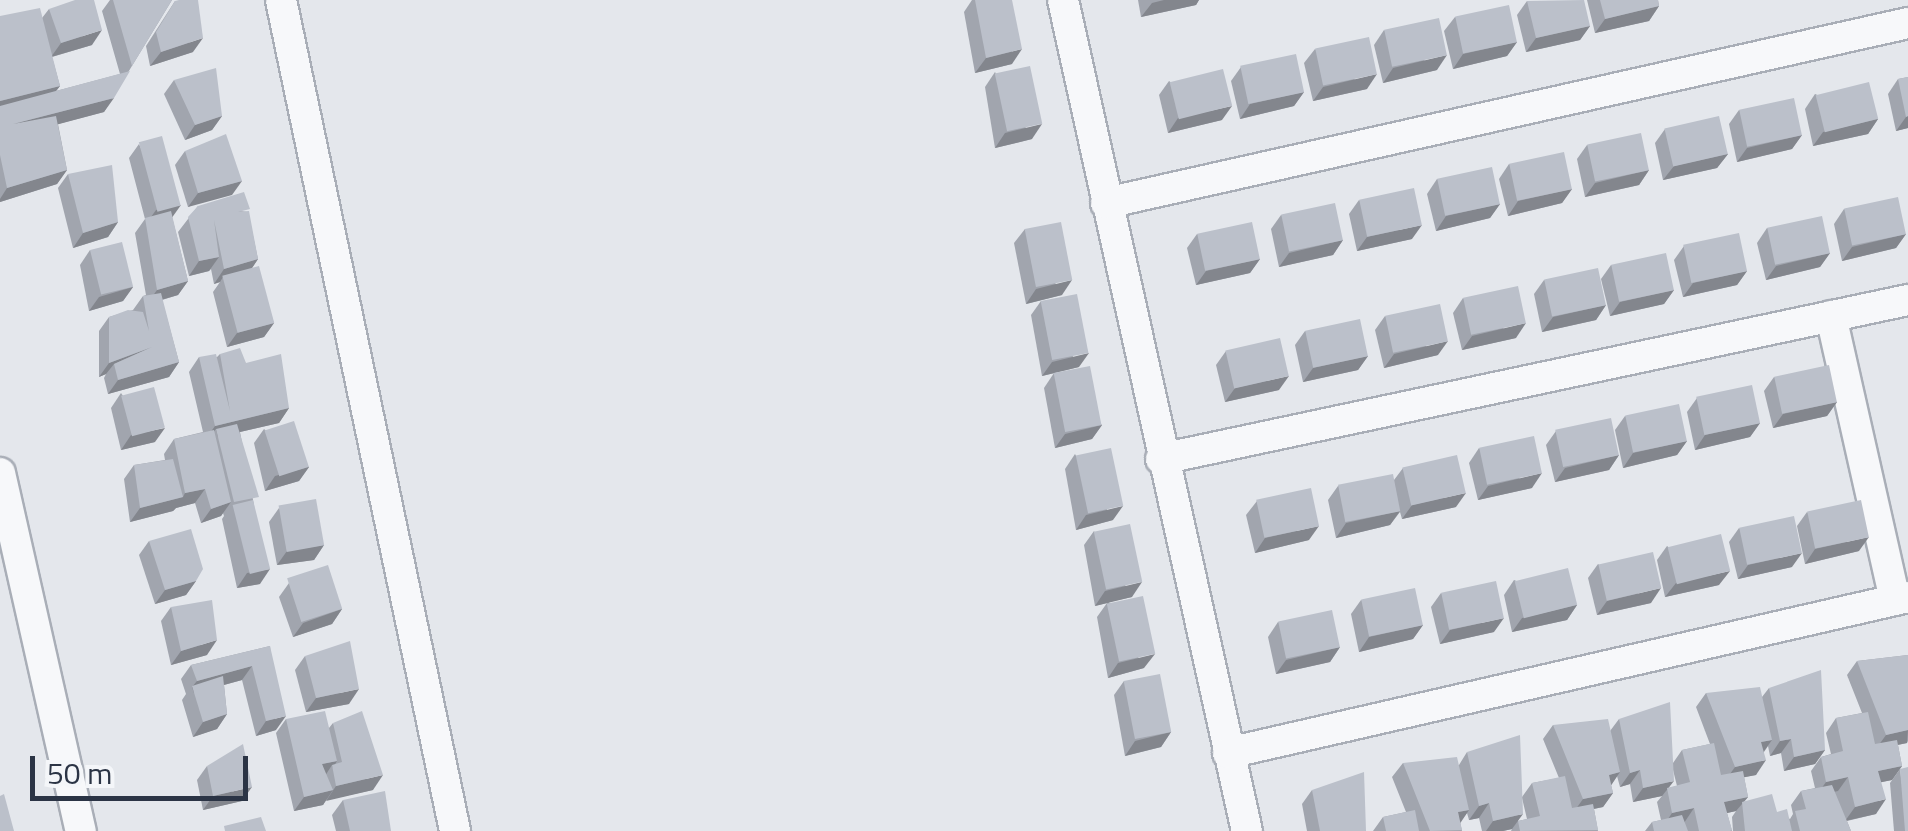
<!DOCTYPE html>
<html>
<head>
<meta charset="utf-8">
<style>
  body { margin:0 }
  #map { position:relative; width:1908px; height:831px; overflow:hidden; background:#e4e7ec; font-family:"Titillium Web",sans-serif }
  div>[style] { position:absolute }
  .roads { filter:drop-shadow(2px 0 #a9aeb7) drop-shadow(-2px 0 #a9aeb7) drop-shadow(0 2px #a9aeb7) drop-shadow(0 -2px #a9aeb7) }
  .street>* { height:30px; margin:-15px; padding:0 15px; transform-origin:15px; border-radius:15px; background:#f7f8fa }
  .wall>* { inset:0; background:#a1a5ae }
  .shaded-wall>* { inset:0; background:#83868d }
  .building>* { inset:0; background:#bbc0ca; transform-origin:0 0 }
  span { translate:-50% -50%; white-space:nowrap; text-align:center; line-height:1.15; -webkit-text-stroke:8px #f4f6f9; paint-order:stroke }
  .scale { position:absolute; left:30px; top:756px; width:218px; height:45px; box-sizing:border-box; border:5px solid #2b3445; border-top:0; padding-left:12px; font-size:30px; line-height:35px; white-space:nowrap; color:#2b3445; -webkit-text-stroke:8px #f4f6f9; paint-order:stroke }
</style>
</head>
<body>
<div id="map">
  <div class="roads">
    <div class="street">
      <div style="left:281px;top:0;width:849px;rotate:78.17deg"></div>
      <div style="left:1063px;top:0;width:851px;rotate:77.52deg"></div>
      <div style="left:1106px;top:203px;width:822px;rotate:-12.65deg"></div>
      <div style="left:1831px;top:316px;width:291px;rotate:77.3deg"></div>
      <div style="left:1161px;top:459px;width:764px;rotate:-12.02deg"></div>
      <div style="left:0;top:473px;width:367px;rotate:77.3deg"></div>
      <div style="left:1228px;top:753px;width:698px;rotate:-12.92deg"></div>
    </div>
  </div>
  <div class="wall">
    <div style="clip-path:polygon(110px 0,172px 0,104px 112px,58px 124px,67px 170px,57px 184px,0 202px,0 16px,42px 18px,49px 9px,92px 45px,52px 57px,60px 86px,56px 91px,120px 74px,102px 11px)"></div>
    <div style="clip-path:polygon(972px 0,1012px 0,1012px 64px,975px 73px,964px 12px)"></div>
    <div style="clip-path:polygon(1138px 0,1199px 0,1196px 5px,1141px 17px)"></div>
    <div style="clip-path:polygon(1587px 0,1658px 0,1659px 6px,1649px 21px,1595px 33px)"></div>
    <div style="clip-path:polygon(175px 1px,193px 52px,150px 66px,146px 46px)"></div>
    <div style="clip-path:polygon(1527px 1px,1590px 26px,1580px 40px,1526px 52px,1517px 15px)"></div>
    <div style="clip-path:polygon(1455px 17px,1517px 42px,1507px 56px,1453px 69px,1444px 31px)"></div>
    <div style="clip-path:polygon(1384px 30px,1437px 70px,1383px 83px,1374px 45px)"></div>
    <div style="clip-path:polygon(1315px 49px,1367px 89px,1313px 101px,1304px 63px)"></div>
    <div style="clip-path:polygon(1241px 67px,1304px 92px,1294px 106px,1240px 119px,1231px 81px)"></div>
    <div style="clip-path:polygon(995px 72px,1032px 139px,995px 148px,985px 87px)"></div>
    <div style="clip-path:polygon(1908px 77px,1908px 128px,1896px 131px,1888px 94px,1898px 79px)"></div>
    <div style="clip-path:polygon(174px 80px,222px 116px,212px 130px,185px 140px,164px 94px)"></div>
    <div style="clip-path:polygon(1169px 81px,1222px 120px,1168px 133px,1159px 95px)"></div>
    <div style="clip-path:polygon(1815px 94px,1878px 119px,1868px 134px,1813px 146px,1805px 109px)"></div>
    <div style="clip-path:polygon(1739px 110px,1802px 135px,1792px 149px,1737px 162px,1729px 124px)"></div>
    <div style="clip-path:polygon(1665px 129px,1728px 154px,1717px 168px,1663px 180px,1655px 143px)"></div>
    <div style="clip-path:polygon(139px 144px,172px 217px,188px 281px,178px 295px,162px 300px,179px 362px,169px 377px,108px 394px,104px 378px,106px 374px,99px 377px,99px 331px,109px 317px,133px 310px,143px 296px,146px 295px,135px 233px,145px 219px,129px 158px)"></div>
    <div style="clip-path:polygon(1587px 145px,1649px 170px,1639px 185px,1585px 197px,1577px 159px)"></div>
    <div style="clip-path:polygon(185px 151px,242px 181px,188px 207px,175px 165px)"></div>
    <div style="clip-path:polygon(1509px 164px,1572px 189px,1562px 203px,1508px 216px,1499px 179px)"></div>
    <div style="clip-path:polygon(68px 174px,118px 222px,108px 237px,73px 248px,58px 188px)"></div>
    <div style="clip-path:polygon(1437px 179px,1500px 204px,1490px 218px,1436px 231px,1427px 194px)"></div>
    <div style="clip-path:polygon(1359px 200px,1412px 239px,1357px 251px,1349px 214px)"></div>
    <div style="clip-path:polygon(198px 206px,248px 212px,258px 259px,252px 268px,274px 323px,264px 337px,227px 347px,213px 292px,220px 282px,214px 284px,211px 269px,209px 271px,189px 276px,178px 232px)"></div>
    <div style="clip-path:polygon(1844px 209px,1906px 234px,1896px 248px,1842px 261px,1834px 224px)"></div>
    <div style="clip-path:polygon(1281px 215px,1343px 240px,1333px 255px,1279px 267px,1271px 229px)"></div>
    <div style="clip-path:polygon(1767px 228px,1830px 253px,1820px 267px,1766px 280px,1757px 243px)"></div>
    <div style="clip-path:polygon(1025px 229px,1062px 295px,1026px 304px,1014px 243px)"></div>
    <div style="clip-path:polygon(1197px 234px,1260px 259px,1250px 273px,1196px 285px,1187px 248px)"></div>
    <div style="clip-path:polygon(1684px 246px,1747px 271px,1737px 285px,1683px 297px,1674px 260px)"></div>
    <div style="clip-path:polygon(90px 250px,133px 287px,123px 301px,89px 311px,80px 265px)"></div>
    <div style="clip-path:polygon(1611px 265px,1674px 290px,1664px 304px,1610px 316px,1601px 279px)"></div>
    <div style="clip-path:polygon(1544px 280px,1606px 305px,1596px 320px,1542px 332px,1534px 294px)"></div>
    <div style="clip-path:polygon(1463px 298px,1516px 338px,1462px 350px,1453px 313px)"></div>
    <div style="clip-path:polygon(1041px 301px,1079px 367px,1042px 376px,1031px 315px)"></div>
    <div style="clip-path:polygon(1385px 316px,1438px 355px,1384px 368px,1375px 330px)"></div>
    <div style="clip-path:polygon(1305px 331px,1368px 356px,1358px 370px,1303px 382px,1295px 345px)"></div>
    <div style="clip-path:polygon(1226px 351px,1279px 390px,1225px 402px,1216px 365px)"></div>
    <div style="clip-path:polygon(220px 354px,246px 363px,289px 408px,279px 423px,240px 432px,254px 505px,260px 584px,237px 588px,222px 519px,224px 516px,223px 513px,221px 516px,201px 523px,195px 503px,176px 508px,173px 511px,130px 522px,124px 479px,134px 465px,165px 460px,164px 454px,174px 439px,203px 432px,189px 372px,199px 357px,217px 357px)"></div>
    <div style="clip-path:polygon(1054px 373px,1102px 425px,1092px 439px,1055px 448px,1044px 388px)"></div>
    <div style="clip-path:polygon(1774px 377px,1837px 402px,1827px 416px,1773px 428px,1764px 391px)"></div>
    <div style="clip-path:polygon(121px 393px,155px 442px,121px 450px,111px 408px)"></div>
    <div style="clip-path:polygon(1697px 398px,1760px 423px,1750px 437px,1695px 450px,1687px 412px)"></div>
    <div style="clip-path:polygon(1625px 416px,1687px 441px,1677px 455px,1623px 468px,1615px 430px)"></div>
    <div style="clip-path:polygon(264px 429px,309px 467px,299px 481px,265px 491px,254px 443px)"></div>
    <div style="clip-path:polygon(1556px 431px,1619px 455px,1609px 470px,1555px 482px,1546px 445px)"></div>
    <div style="clip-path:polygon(1479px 448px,1532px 488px,1478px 500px,1469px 463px)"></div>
    <div style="clip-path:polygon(1075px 454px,1113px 520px,1076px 530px,1065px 469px)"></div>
    <div style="clip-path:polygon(1403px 468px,1456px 507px,1402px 519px,1400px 512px,1390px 525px,1336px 538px,1328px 500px,1338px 486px,1394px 480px)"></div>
    <div style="clip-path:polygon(1257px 501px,1309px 540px,1255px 553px,1246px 515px)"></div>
    <div style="clip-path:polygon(279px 508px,324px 545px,314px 560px,277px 565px,269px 522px)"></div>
    <div style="clip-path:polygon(1807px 512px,1859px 551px,1805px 564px,1797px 526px)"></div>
    <div style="clip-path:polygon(1739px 528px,1792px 567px,1738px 579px,1729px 542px)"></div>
    <div style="clip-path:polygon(1094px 531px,1132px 597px,1109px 602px,1144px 668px,1108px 678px,1097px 617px,1107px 603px,1095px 606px,1084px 545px)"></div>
    <div style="clip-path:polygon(149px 541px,196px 581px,186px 595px,155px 604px,139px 555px)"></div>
    <div style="clip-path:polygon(1667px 546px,1719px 585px,1665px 597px,1657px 560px)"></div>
    <div style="clip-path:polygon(1598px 564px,1651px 603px,1597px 615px,1588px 578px)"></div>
    <div style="clip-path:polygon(1514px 580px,1577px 605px,1567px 620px,1512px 632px,1504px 595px)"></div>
    <div style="clip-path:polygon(289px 583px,342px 609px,332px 624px,293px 637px,279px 597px)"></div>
    <div style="clip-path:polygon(1441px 593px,1494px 632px,1440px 644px,1431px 607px)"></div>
    <div style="clip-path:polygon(1361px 600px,1423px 625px,1413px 639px,1359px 652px,1351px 614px)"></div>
    <div style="clip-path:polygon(171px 607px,207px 655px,171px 665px,161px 621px)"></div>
    <div style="clip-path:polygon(1278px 622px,1340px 647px,1330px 662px,1276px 674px,1268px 637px)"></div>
    <div style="clip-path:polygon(270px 646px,276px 730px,256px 736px,242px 680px,224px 685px,227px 714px,217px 729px,193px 737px,182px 700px,186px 694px,181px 679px,191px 665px)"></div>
    <div style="clip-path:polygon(evenodd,1908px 655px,1908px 741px,1907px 743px,1898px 745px,1902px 766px,1892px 780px,1881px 782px,1876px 814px,1847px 821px,1851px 831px,1733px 831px,1732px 817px,1736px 811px,1727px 813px,1732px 831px,1645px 831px,1652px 822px,1661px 820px,1657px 802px,1662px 796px,1633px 802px,1630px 784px,1620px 787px,1617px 776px,1611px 785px,1613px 793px,1603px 807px,1594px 809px,1598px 831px,1511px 831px,1512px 829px,1503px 831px,1482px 831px,1479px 818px,1469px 820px,1467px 813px,1460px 822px,1462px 831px,1373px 831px,1383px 817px,1406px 812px,1392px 777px,1403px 763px,1459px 765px,1467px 752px,1522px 797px,1532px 783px,1559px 778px,1543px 739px,1553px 725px,1610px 731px,1619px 719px,1673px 763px,1682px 750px,1710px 744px,1696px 707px,1706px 693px,1762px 697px,1769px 688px,1825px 750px,1815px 764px,1784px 771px,1781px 753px,1770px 756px,1768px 746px,1764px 752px,1756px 775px,1744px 777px,1748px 797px,1744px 802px,1777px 812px,1790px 819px,1793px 814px,1791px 805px,1801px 791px,1815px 788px,1811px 771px,1821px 757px,1831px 754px,1826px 733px,1836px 718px,1862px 713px,1847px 675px,1857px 661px,1908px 655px,1673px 770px,1677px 786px,1669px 788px,1673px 770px,1908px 655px,1522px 798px,1527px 819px,1518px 821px,1522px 798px)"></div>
    <div style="clip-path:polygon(305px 656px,349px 704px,306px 712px,295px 670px)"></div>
    <div style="clip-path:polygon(1124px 681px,1171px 732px,1161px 747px,1125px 756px,1114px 695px)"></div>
    <div style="clip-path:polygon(286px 719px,329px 728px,333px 723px,373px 790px,326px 800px,323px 805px,294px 811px,276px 733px)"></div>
    <div style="clip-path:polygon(207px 766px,242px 801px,203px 810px,197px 780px)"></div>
    <div style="clip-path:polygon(1900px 769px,1908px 831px,1894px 831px,1890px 783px)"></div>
    <div style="clip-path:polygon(1312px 790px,1366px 831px,1307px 831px,1302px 804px)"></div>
    <div style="clip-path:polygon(343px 800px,391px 831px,336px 831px,332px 815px)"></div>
  </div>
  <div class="shaded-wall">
    <div style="clip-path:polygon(1164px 0,1199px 0,1196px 5px,1141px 17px,1152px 3px)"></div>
    <div style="clip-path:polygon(1659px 6px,1649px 21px,1595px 33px,1605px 19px)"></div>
    <div style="clip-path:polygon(1590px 26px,1580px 40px,1526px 52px,1536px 38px)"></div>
    <div style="clip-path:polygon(102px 30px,92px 45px,51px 57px,61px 43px)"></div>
    <div style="clip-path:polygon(203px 38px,193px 52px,150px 66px,161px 52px)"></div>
    <div style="clip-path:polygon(1517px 42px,1507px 56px,1453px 69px,1463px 54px)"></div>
    <div style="clip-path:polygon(1022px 49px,1012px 64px,975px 73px,986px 58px)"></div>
    <div style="clip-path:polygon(1447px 55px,1437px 70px,1383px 83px,1393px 68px)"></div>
    <div style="clip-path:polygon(1377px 74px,1367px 89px,1313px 101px,1323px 87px)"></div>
    <div style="clip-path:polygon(60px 86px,49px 100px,0 112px,0 101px)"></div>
    <div style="clip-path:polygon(1304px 92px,1294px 106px,1240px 119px,1250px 104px)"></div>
    <div style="clip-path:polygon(114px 98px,104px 112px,3px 139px,13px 124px)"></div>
    <div style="clip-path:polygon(1232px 106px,1222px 120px,1168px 133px,1178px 118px)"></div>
    <div style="clip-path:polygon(222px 116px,212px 130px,185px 140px,195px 125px)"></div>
    <div style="clip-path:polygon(1908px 116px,1908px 128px,1896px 131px,1906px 117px)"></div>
    <div style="clip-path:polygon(1878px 119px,1868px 134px,1813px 146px,1823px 132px)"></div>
    <div style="clip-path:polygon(1042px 124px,1032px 139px,995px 148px,1005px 133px)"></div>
    <div style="clip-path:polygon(1802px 135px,1792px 149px,1737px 162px,1747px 148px)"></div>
    <div style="clip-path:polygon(1728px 154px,1717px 168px,1663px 180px,1674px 166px)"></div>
    <div style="clip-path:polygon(67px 170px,57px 184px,0 202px,0 199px,7px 188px)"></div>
    <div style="clip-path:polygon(1649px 170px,1639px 185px,1585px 197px,1595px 183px)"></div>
    <div style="clip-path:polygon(242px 181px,232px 195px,188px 207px,198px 193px)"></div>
    <div style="clip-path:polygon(1572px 189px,1562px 203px,1508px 216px,1518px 201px)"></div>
    <div style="clip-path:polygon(1500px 204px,1490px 218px,1436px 231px,1446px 216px)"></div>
    <div style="clip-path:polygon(181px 205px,171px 219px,146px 224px,156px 210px)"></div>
    <div style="clip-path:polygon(118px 222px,108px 237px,73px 248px,83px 233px)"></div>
    <div style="clip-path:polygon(1422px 225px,1412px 239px,1357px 251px,1367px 237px)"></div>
    <div style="clip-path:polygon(1906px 234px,1896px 248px,1842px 261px,1852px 247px)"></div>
    <div style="clip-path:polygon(1343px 240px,1333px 255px,1279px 267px,1289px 253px)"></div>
    <div style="clip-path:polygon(1830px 253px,1820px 267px,1766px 280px,1776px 266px)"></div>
    <div style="clip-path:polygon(219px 257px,209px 271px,189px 276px,199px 261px)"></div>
    <div style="clip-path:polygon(258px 259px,248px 274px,223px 277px,220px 282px,214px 284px,224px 269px)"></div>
    <div style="clip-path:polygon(1260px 259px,1250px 273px,1196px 285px,1206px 271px)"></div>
    <div style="clip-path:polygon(1747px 271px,1737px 285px,1683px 297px,1693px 283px)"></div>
    <div style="clip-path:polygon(1072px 280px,1062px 295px,1026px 304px,1036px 289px)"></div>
    <div style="clip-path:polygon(188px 281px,178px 295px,147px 304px,157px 290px)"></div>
    <div style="clip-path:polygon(133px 287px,123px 301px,89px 311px,99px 297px)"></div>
    <div style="clip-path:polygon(1674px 290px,1664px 304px,1610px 316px,1620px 302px)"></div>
    <div style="clip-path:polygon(1606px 305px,1596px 320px,1542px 332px,1553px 317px)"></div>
    <div style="clip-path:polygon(274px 323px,264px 337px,227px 347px,237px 333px)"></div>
    <div style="clip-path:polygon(1526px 323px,1516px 338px,1462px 350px,1472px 336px)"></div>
    <div style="clip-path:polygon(1448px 341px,1438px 355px,1384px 368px,1394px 354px)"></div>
    <div style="clip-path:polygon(152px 347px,114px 364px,106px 374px,99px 377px,109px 363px)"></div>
    <div style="clip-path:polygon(1089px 353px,1079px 367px,1042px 376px,1052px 362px)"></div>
    <div style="clip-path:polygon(1368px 356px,1358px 370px,1303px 382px,1313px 368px)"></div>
    <div style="clip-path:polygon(179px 362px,169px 377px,108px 394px,118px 380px)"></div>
    <div style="clip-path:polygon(1289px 376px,1279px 390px,1225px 402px,1235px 388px)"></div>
    <div style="clip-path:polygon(1837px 402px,1827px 416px,1773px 428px,1783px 414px)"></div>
    <div style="clip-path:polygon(289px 408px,279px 423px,218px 437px,216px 429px,208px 439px,205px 440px,215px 426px)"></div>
    <div style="clip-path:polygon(1760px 423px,1750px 437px,1695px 450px,1705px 435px)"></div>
    <div style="clip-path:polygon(1102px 425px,1092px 439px,1055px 448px,1065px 434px)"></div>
    <div style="clip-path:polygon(165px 428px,155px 442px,121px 450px,131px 435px)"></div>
    <div style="clip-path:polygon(1687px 441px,1677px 455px,1623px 468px,1633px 453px)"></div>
    <div style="clip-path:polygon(1619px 455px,1609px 470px,1555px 482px,1565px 468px)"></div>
    <div style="clip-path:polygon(309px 467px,299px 481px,265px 491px,275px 476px)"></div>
    <div style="clip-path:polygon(1542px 473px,1532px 488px,1478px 500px,1488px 486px)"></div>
    <div style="clip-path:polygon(205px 489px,195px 503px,176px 508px,173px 511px,130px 522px,140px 508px,183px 497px,185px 493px)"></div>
    <div style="clip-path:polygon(1466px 493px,1456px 507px,1402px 519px,1412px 505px)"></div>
    <div style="clip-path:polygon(231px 502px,221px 516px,201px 523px,211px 509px)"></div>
    <div style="clip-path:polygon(1123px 506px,1113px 520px,1076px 530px,1086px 515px)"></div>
    <div style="clip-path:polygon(1400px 511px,1390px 525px,1336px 538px,1346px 523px)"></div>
    <div style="clip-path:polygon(1319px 526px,1309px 540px,1255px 553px,1265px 538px)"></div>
    <div style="clip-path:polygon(1869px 537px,1859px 551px,1805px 564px,1815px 549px)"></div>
    <div style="clip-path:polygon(324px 545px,314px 560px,277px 565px,287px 551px)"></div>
    <div style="clip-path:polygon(1802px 553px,1792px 567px,1738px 579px,1748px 565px)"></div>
    <div style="clip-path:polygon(270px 569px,260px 584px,237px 588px,247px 573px)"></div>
    <div style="clip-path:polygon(1730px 571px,1719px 585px,1665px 597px,1676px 583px)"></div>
    <div style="clip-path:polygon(196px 581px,186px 595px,155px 604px,165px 590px)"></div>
    <div style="clip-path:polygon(1142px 582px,1132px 597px,1095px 606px,1105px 591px)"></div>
    <div style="clip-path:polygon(1661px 588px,1651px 603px,1597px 615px,1607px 601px)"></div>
    <div style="clip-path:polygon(1577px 605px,1567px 620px,1512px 632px,1522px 618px)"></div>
    <div style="clip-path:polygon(342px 609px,332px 624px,293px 637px,303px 623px)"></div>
    <div style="clip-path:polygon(1504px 618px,1494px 632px,1440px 644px,1450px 630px)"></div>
    <div style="clip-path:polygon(1423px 625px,1413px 639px,1359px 652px,1369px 637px)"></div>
    <div style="clip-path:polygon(217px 640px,207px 655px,171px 665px,181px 651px)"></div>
    <div style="clip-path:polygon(1340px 647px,1330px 662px,1276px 674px,1286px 660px)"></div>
    <div style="clip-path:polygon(1155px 654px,1144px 668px,1108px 678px,1118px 663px)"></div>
    <div style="clip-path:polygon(252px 666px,242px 680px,194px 693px,192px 687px,197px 681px)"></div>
    <div style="clip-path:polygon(359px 689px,349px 704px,306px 712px,316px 698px)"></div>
    <div style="clip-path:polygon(227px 714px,217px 729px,193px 737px,203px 722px)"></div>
    <div style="clip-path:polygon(286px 716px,276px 730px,256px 736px,266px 721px)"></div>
    <div style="clip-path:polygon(1908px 730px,1907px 743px,1876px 749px,1886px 735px)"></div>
    <div style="clip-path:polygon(1171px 732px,1161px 747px,1125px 756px,1135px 741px)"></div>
    <div style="clip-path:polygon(1791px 739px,1781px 753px,1770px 756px,1780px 741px)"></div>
    <div style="clip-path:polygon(1772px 740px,1762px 754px,1761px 742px)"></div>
    <div style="clip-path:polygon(1825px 750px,1815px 764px,1784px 771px,1794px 757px)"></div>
    <div style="clip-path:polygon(1766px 760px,1756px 775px,1725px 781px,1735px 767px)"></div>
    <div style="clip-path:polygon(337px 761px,333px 768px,332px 765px,325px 776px,322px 764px)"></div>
    <div style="clip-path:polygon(1902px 766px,1892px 780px,1868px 785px,1878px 771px)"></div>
    <div style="clip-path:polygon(1640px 770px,1630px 784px,1620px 787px,1630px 773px)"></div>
    <div style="clip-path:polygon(1620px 772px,1610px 787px,1609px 775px)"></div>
    <div style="clip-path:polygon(383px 775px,373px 790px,326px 801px,336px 786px)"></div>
    <div style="clip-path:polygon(1848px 777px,1838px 791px,1816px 796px,1826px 782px)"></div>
    <div style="clip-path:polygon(1674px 781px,1662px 796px,1633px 802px,1643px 788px)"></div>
    <div style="clip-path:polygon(252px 787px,242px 801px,203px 810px,213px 796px)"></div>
    <div style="clip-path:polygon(333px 790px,323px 805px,294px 811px,304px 797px)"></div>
    <div style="clip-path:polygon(1613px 793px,1603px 807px,1573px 813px,1583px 799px)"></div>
    <div style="clip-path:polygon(1748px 797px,1736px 811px,1714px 816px,1724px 802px)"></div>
    <div style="clip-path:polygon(1886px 799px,1876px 814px,1845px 821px,1855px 807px)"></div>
    <div style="clip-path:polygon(1489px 803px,1479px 818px,1469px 820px,1479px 806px)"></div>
    <div style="clip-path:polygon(1694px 808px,1684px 823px,1662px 828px,1672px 813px)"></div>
    <div style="clip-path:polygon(1469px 810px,1459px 825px,1458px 812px)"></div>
    <div style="clip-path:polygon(1523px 814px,1512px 829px,1503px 831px,1486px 831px,1493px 821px)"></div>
  </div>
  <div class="building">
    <div style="clip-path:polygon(75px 0,94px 0,102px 30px,61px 43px,49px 9px)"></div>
    <div style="clip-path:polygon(113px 0,172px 0,132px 66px)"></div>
    <div style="clip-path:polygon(179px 0,198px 0,203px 38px,161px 52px,156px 32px,175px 1px)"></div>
    <div style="clip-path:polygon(975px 0,1012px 0,1022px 49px,986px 58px)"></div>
    <div style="clip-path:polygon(1584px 0,1590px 26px,1536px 38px,1527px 1px)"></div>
    <div style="clip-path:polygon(1600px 0,1658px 0,1659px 6px,1605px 19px)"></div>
    <div style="left:1509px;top:5px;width:38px;height:55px;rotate:78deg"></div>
    <div style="clip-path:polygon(40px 8px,60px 86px,0 101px,0 16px)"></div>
    <div style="left:1439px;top:18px;width:38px;height:56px;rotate:78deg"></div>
    <div style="left:1369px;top:37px;width:38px;height:55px;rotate:78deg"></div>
    <div style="left:1296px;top:54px;width:39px;height:57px;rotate:78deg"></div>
    <div style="left:1030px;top:66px;width:59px;height:36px;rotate:78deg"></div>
    <div style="clip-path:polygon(216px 68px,222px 116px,195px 125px,174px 80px)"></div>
    <div style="left:1223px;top:69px;width:38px;height:55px;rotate:76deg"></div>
    <div style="clip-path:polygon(130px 71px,114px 98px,13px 124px,56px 116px,67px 170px,7px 188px,0 155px,0 106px)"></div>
    <div style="clip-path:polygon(1908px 77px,1908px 116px,1906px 117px,1898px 79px)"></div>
    <div style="left:1869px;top:82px;width:38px;height:55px;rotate:76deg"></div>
    <div style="left:1794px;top:98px;width:38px;height:56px;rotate:78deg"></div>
    <div style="left:1719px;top:116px;width:39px;height:56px;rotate:77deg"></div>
    <div style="left:1641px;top:133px;width:38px;height:55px;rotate:78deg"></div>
    <div style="clip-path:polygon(226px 134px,242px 181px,198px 193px,185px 151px)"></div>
    <div style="left:162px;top:136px;width:72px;height:24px;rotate:75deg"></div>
    <div style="left:1564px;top:152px;width:38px;height:56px;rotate:78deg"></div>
    <div style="clip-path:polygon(112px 165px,118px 222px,83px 233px,68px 174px)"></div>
    <div style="left:1492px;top:167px;width:38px;height:56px;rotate:78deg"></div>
    <div style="left:1414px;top:188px;width:38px;height:56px;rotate:78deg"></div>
    <div style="clip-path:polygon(244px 192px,250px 209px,238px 212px,249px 211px,258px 259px,224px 269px,214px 220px,219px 257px,199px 261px,188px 217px,198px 206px)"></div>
    <div style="left:1898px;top:197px;width:38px;height:55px;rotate:78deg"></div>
    <div style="left:1335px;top:203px;width:38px;height:55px;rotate:78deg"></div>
    <div style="clip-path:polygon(171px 211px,188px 281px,157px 290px,145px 218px)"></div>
    <div style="left:1822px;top:216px;width:38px;height:56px;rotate:78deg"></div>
    <div style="left:1061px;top:222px;width:59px;height:37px;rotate:79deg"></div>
    <div style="left:1252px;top:222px;width:38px;height:56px;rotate:78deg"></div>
    <div style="left:1739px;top:233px;width:39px;height:57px;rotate:78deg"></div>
    <div style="left:122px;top:242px;width:46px;height:33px;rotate:76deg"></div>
    <div style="left:1666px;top:253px;width:38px;height:56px;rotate:78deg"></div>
    <div style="left:259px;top:266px;width:59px;height:38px;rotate:75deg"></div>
    <div style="left:1598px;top:268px;width:38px;height:55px;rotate:78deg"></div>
    <div style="left:1518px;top:286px;width:38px;height:56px;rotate:78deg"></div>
    <div style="clip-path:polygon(161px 293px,179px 362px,118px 380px,114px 364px,152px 347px,109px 363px,109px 317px,128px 310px,143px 312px,149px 331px,143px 296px)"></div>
    <div style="left:1077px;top:294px;width:60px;height:37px;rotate:79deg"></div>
    <div style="left:1440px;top:304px;width:38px;height:56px;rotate:78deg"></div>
    <div style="left:1360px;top:319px;width:38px;height:56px;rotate:78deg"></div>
    <div style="left:1280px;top:338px;width:39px;height:56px;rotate:77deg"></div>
    <div style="clip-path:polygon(240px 348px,246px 363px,281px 354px,289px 408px,215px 426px,199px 357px,216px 354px,230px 411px,220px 354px)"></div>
    <div style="left:1829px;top:365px;width:38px;height:56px;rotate:78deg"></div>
    <div style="left:1090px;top:366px;width:60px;height:37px;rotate:79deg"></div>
    <div style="left:1752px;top:385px;width:39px;height:57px;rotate:78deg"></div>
    <div style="left:154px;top:387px;width:42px;height:34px;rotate:75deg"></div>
    <div style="left:1679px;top:404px;width:38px;height:55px;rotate:78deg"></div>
    <div style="left:1611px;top:418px;width:38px;height:57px;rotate:78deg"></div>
    <div style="left:294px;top:421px;width:48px;height:31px;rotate:72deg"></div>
    <div style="clip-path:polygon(237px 424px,259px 497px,234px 502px,216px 429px)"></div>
    <div style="clip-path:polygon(214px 430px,231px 502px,211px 509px,205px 489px,185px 493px,174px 439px)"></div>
    <div style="left:1534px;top:436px;width:38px;height:56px;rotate:78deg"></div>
    <div style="left:1111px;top:448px;width:59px;height:36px;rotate:78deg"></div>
    <div style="left:1457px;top:455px;width:39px;height:56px;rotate:77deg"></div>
    <div style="clip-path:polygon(173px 459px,183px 497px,140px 508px,134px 465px)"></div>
    <div style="left:1393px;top:474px;width:38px;height:56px;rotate:79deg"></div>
    <div style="left:1311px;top:488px;width:39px;height:56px;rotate:78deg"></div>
    <div style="left:316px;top:499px;width:47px;height:38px;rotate:80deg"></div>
    <div style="left:253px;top:500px;width:71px;height:21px;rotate:76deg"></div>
    <div style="left:1861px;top:500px;width:38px;height:55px;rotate:78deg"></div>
    <div style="left:1794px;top:516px;width:38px;height:56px;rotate:78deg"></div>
    <div style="left:1130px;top:524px;width:59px;height:37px;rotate:78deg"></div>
    <div style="clip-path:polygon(191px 529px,203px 569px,196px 581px,165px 590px,149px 541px)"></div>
    <div style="left:1721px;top:534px;width:38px;height:55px;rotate:76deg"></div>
    <div style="left:1653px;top:552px;width:37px;height:56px;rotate:77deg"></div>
    <div style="left:328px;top:565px;width:46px;height:43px;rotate:72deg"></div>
    <div style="left:1568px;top:568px;width:38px;height:55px;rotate:76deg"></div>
    <div style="left:1496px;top:581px;width:38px;height:56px;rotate:78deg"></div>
    <div style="left:1415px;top:588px;width:38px;height:55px;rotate:78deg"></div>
    <div style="left:1143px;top:596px;width:59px;height:37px;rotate:78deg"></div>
    <div style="clip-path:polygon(212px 600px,217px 640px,181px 651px,171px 607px)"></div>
    <div style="left:1332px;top:610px;width:38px;height:55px;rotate:78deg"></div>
    <div style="clip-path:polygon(350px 641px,359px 689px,316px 698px,305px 656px)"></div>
    <div style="clip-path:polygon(270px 646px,286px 716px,266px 721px,252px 666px,197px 681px,191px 665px)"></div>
    <div style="clip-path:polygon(1908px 655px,1908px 730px,1886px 735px,1857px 661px)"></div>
    <div style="clip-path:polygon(1821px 670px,1825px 750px,1794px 757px,1791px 739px,1780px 741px,1769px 688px)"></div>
    <div style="left:1160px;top:674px;width:59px;height:37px;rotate:79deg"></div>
    <div style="clip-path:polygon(223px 676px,227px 714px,203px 722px,192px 686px)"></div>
    <div style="clip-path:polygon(1760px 687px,1772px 740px,1761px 742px,1766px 760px,1735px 767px,1706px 693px)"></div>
    <div style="clip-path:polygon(1670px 702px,1674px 781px,1643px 788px,1640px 770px,1630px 773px,1619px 719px)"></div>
    <div style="clip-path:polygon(325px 711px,337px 761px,322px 764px,333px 790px,304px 797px,286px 719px)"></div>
    <div style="clip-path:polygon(362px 711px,383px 775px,336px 786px,332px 765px,342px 762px,333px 723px)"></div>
    <div style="clip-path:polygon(1868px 712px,1875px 744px,1897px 740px,1902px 766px,1878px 771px,1886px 799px,1855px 807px,1848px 777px,1826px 782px,1821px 757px,1843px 751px,1836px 718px)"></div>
    <div style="clip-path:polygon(1608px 719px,1620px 772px,1609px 775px,1613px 793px,1583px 799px,1553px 725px)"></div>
    <div style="clip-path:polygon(1520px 735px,1523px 814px,1493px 821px,1489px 803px,1479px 806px,1467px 752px)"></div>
    <div style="clip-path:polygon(1714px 743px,1721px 775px,1743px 771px,1748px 797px,1724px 802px,1732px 830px,1730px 831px,1699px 831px,1694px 808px,1672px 813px,1667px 788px,1690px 782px,1682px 750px)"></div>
    <div style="clip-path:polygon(243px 744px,252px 787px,213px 796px,207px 766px)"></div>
    <div style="clip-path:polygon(1457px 757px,1469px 810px,1458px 812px,1462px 830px,1430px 831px,1403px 763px)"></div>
    <div style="clip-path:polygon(1908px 767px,1908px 831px,1905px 831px,1900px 769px)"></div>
    <div style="clip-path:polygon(1364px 772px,1366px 831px,1320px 831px,1312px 790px)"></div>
    <div style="clip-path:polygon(1565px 776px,1572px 808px,1593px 804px,1598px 830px,1520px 831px,1518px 821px,1540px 816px,1532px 783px)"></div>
    <div style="clip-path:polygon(1832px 785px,1851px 831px,1800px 831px,1795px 811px,1806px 809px,1801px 791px)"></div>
    <div style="clip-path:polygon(385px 791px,391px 831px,350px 831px,343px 800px)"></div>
    <div style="clip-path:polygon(4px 794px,14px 831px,0 831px,0 796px)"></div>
    <div style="clip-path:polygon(1772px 794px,1777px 812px,1787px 809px,1792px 831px,1745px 831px,1742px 802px)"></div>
    <div style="clip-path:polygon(1415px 810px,1419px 831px,1386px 831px,1383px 817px)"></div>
    <div style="clip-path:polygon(1682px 815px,1688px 831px,1654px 831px,1652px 822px)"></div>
    <div style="clip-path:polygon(261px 817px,266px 831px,225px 831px,224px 826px)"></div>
  </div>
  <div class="scale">50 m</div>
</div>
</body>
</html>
